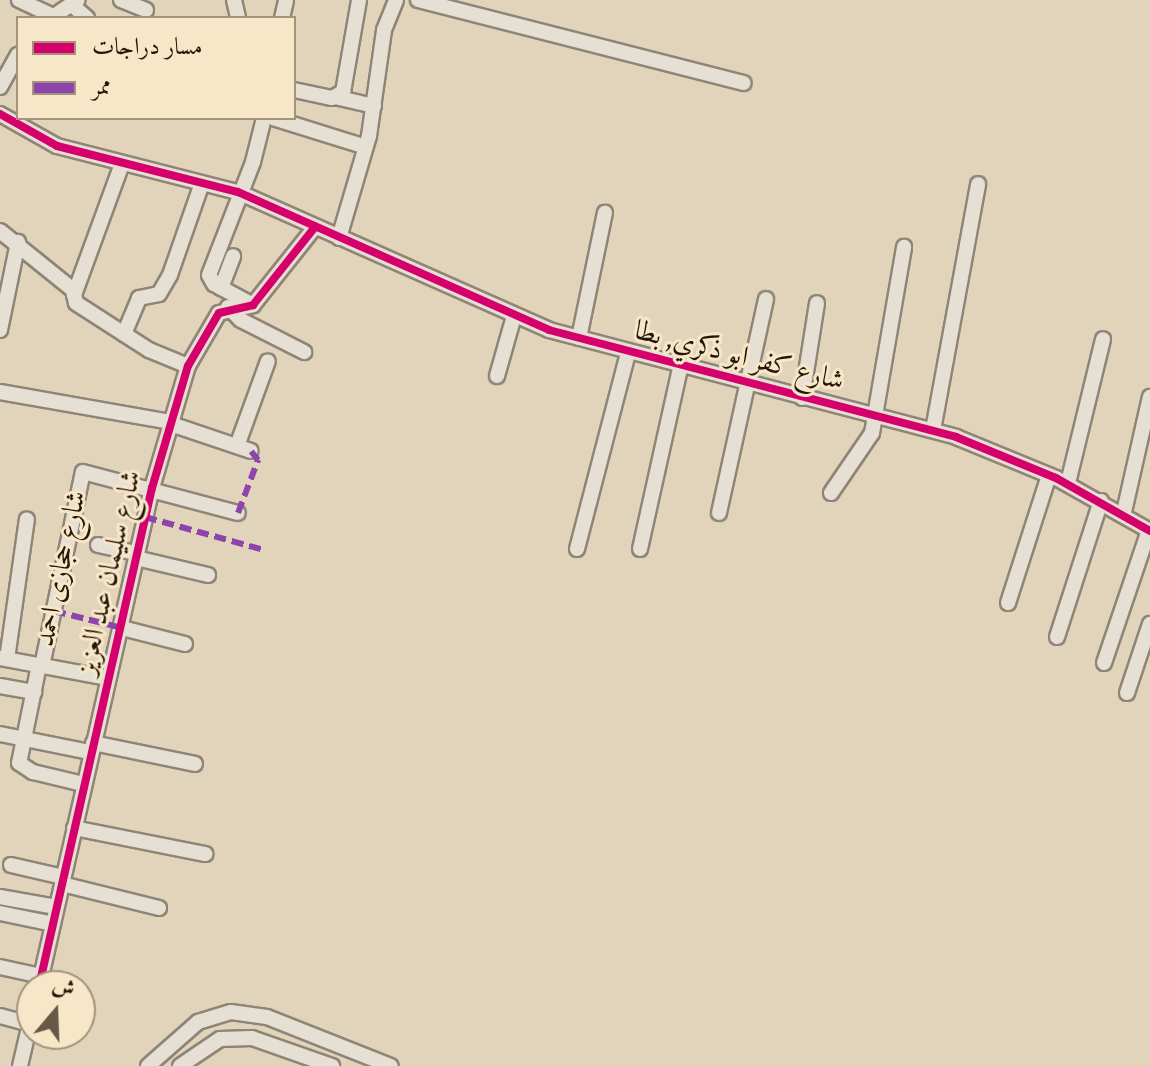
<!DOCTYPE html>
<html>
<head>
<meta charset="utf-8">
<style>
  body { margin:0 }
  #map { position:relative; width:1150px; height:1066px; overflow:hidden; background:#e2d4ba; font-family:Vollkorn,Amiri,serif }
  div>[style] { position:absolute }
  .roads { filter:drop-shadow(2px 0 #8f8576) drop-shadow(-2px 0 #8f8576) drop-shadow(0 2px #8f8576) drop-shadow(0 -2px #8f8576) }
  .minor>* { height:14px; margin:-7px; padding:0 7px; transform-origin:7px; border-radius:7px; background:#e6dfd3 }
  .quiet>* { height:6px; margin-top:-3px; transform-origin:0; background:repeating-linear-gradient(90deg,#8e44ad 0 12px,transparent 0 18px) }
  .cycleway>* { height:8px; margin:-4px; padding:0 4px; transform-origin:4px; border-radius:4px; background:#d6006c }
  span { translate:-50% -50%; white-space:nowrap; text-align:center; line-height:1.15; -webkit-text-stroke:6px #f7e6c7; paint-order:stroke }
  .street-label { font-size:28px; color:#251609 }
  .legend { position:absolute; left:16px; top:16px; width:280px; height:104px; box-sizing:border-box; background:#f7e6c7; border:2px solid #a3937b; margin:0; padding:10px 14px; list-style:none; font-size:24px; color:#251609 }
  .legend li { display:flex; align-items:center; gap:16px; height:40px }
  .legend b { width:40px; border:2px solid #a3937b }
  .north { position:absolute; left:16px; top:970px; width:80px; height:80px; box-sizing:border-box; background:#f7e6c7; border:2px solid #a3937b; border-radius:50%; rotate:19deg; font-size:22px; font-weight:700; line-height:32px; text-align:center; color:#251609 }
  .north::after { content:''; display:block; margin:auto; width:28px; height:36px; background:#675847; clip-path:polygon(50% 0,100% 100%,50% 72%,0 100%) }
</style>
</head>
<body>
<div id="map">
  <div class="roads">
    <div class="minor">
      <div style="left:19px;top:0;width:38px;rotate:25deg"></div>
      <div style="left:121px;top:0;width:27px;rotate:22deg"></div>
      <div style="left:234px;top:0;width:18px;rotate:77deg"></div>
      <div style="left:418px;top:0;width:336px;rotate:14.3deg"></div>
      <div style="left:72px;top:5px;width:20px;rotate:41deg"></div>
      <div style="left:51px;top:18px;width:32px;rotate:-34deg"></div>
      <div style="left:282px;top:18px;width:18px;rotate:-77deg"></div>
      <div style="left:0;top:87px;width:37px;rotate:-61deg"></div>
      <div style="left:294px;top:90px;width:39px;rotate:12deg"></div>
      <div style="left:332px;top:98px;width:13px;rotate:-29deg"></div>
      <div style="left:343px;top:92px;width:93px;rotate:-80.1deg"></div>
      <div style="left:335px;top:97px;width:40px;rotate:13deg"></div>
      <div style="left:0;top:114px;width:65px;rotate:29.3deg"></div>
      <div style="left:57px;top:146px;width:187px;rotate:14.3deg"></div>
      <div style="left:238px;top:192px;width:340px;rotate:23.9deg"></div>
      <div style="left:549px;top:330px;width:421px;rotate:14.7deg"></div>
      <div style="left:956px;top:437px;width:108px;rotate:22.3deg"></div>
      <div style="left:1056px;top:478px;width:108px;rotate:29.4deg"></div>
      <div style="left:273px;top:118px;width:97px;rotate:17.3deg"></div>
      <div style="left:0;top:231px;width:94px;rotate:38.9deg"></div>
      <div style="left:73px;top:290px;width:13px;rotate:77deg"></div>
      <div style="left:76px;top:303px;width:87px;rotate:32.8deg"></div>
      <div style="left:149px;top:350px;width:42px;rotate:22.3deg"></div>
      <div style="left:339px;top:238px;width:106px;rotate:-73.6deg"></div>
      <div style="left:369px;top:136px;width:107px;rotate:-81.9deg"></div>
      <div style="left:384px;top:30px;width:32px;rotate:-68deg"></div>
      <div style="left:221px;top:288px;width:34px;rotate:-69deg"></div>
      <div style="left:74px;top:295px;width:140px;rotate:-69.9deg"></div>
      <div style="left:253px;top:305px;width:44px;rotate:-151.7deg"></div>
      <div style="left:214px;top:284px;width:10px;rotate:-119deg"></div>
      <div style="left:209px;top:275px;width:121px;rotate:-68.7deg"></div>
      <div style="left:253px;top:162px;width:45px;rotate:-76deg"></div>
      <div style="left:228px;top:307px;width:18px;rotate:45deg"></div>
      <div style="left:241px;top:320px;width:71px;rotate:26.9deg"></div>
      <div style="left:0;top:330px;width:90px;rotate:-78.4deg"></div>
      <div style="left:124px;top:334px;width:39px;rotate:-67deg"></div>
      <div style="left:139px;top:298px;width:20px;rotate:-11deg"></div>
      <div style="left:159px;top:294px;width:22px;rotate:-60deg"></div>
      <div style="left:170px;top:275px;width:97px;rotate:-70.8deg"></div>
      <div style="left:579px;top:338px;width:128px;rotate:-78.3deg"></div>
      <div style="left:497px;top:376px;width:62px;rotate:-74.2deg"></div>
      <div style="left:0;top:392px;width:174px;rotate:10deg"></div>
      <div style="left:802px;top:398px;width:96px;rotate:-81deg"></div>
      <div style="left:171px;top:424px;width:84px;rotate:18.6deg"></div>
      <div style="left:933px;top:430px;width:250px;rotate:-79.6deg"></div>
      <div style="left:237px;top:446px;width:90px;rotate:-70deg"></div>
      <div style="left:1068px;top:483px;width:148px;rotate:-76.3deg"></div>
      <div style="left:831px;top:493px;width:73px;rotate:-55.7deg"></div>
      <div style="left:872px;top:433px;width:189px;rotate:-80.2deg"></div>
      <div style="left:1124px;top:512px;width:118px;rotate:-77.3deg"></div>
      <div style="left:719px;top:513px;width:219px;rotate:-77.6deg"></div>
      <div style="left:98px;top:545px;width:40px;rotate:12deg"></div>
      <div style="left:577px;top:549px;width:203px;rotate:-75.4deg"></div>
      <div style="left:640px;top:549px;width:185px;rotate:-77.5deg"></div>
      <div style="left:136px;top:558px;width:74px;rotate:13.3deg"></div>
      <div style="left:1008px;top:603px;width:134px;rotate:-72.2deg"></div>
      <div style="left:122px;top:628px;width:65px;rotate:14.3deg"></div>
      <div style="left:1057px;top:637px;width:143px;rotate:-72.1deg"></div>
      <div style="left:0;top:658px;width:110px;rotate:10.5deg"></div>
      <div style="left:7px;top:659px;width:141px;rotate:-81.9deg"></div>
      <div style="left:1104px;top:663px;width:140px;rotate:-71.3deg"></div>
      <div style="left:39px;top:665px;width:100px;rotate:101.5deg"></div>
      <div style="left:19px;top:763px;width:17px;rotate:33deg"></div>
      <div style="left:33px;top:772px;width:51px;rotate:13.5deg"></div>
      <div style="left:42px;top:666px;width:198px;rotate:-78.1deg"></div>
      <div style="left:83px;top:472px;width:160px;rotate:14.8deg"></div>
      <div style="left:0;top:686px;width:35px;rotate:10deg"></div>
      <div style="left:1127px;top:693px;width:73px;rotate:-71.6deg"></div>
      <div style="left:0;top:734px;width:92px;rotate:11.3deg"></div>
      <div style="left:93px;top:743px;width:104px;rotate:11.6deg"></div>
      <div style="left:74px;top:828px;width:134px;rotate:11.2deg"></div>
      <div style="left:11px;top:865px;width:53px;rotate:13deg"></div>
      <div style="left:62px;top:884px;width:100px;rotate:13.9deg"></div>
      <div style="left:0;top:897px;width:57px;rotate:10.1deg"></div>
      <div style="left:0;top:913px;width:54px;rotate:11.7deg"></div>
      <div style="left:0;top:967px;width:42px;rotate:12.4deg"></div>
      <div style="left:39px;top:986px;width:511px;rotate:-77.22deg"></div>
      <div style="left:152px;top:488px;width:127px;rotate:-73.6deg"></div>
      <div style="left:188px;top:366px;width:61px;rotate:-59.7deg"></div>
      <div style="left:219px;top:313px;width:35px;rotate:-13deg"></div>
      <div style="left:253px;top:305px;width:100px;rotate:-51.5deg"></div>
      <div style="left:0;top:1016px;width:31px;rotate:15deg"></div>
      <div style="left:20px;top:1066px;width:52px;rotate:-76.8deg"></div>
      <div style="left:148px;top:1066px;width:67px;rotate:-41.3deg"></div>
      <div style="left:198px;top:1022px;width:34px;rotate:-17deg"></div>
      <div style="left:231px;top:1012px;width:36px;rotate:8deg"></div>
      <div style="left:267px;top:1017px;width:133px;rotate:21.6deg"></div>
      <div style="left:180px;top:1066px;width:48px;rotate:-34deg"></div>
      <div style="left:220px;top:1039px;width:32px;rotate:-2deg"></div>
      <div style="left:252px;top:1038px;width:85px;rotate:19.3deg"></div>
    </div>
  </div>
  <div class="quiet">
    <div style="left:238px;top:513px;width:57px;rotate:-69.3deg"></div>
    <div style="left:258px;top:460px;width:11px;rotate:-128deg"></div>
    <div style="left:145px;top:517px;width:123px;rotate:15.5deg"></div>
    <div style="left:54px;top:611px;width:70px;rotate:14deg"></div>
  </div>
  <div class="cycleway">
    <div style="left:0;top:114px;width:65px;rotate:29.3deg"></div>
    <div style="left:57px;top:146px;width:187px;rotate:14.3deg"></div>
    <div style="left:238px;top:192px;width:340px;rotate:23.9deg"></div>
    <div style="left:549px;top:330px;width:421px;rotate:14.7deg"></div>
    <div style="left:956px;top:437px;width:108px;rotate:22.3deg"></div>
    <div style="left:1056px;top:478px;width:108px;rotate:29.4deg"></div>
    <div style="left:39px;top:986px;width:511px;rotate:-77.22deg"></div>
    <div style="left:152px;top:488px;width:127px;rotate:-73.6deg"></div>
    <div style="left:188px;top:366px;width:61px;rotate:-59.7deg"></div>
    <div style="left:219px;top:313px;width:35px;rotate:-13deg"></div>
    <div style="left:253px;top:305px;width:100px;rotate:-51.5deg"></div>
  </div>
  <div class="street-label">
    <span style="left:739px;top:357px;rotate:14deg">شارع كفر ابو ذكري, بطا</span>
    <span style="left:62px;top:569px;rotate:-78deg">شارع حجازى احمد</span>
    <span style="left:110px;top:573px;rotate:-77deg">شارع سليمان عبد العزيز</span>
  </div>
  <ul class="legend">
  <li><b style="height:10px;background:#d6006c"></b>مسار دراجات</li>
  <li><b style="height:10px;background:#8e44ad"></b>ممر</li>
  </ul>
  <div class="north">ش</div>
</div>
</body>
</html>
